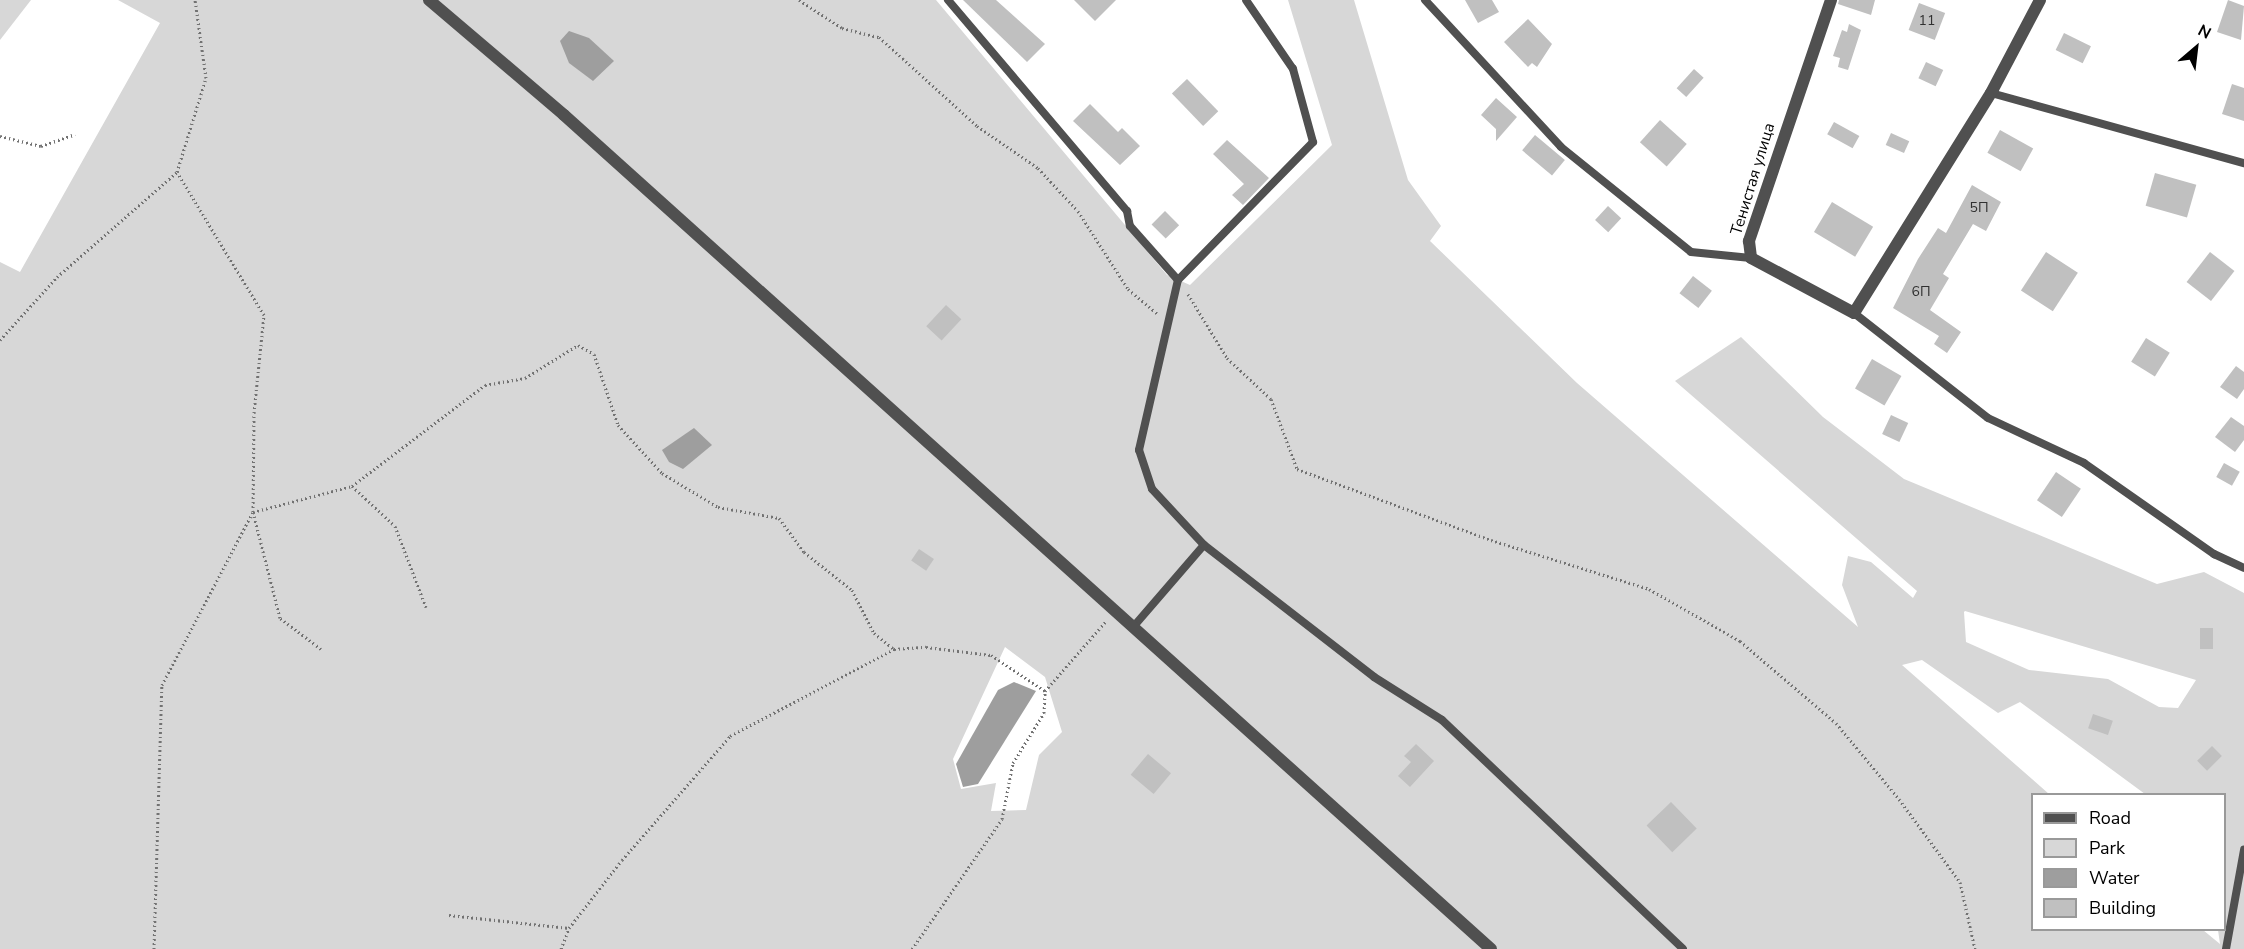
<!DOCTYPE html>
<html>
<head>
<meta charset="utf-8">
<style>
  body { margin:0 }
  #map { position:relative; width:2244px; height:949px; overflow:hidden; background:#fff; font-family:"Nunito Sans",sans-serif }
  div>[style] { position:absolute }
  .green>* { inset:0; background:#d7d7d7 }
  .water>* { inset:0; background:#9e9e9e }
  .building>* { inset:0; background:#c0c0c0; transform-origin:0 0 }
  .path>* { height:3px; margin-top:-1.5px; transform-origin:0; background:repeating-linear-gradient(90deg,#727272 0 1.5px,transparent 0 4.5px) }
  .lane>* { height:8px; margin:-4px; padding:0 4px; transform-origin:4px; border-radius:4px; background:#505050 }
  .street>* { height:12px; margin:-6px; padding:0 6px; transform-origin:6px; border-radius:6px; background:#505050 }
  span { translate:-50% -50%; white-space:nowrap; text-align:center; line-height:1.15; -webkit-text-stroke:4.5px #fff; paint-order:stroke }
  .number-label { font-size:14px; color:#303030 }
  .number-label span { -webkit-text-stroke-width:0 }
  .street-label { font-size:16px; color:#000 }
  .legend { position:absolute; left:2031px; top:793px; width:195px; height:138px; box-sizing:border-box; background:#fff; border:2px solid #999; margin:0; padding:8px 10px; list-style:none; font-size:18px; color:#000 }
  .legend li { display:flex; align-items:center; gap:12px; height:30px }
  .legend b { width:30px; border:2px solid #999 }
  .north { position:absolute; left:2166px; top:18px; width:60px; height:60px; -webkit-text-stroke:4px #fff; paint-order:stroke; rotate:28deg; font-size:16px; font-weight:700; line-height:24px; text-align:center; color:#000 }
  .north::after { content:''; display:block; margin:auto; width:21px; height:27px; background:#000; clip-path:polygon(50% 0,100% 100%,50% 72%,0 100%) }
</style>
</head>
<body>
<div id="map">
  <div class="green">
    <div style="clip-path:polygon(0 0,31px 0,0 40px)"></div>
    <div style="clip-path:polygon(evenodd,118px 0,936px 0,1167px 275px,1190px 285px,1332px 145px,1288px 0,1354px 0,1408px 180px,1441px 226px,1430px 241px,1577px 383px,1858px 627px,1842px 585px,1848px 556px,1871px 562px,1913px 598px,1917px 591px,1675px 381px,1741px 337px,1823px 417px,1904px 479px,2157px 584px,2204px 572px,2244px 593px,2244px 949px,0 949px,0 262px,20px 272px,160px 23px,118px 0,1964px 612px,1965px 611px,2196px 680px,2178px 708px,2159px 707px,2108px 679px,2029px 670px,1966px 642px,1964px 612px,118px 0,1005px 647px,1045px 677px,1062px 732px,1039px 755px,1026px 810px,991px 811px,996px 783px,961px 789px,953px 759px,1005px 647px,118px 0,1922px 660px,1998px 713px,2020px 702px,2145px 794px,2224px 794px,2224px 930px,2218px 930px,2220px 944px,2203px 930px,2032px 930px,2032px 794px,2049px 794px,1902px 665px,1922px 660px)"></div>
  </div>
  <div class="water">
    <div style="clip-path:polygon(569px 31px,589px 38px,614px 61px,593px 81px,569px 63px,560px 41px)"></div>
    <div style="clip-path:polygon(694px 428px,712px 445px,683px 469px,669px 462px,662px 450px)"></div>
    <div style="clip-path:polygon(1014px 682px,1036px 691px,978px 784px,963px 787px,956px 764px,998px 690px)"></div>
  </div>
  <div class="building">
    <div style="clip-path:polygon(963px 0,996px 0,1045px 44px,1027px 62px)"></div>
    <div style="clip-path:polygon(1074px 0,1116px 0,1095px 21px)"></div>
    <div style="clip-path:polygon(1465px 0,1492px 0,1499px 12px,1478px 23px)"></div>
    <div style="clip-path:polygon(1839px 0,1875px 0,1871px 15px,1838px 4px)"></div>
    <div style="clip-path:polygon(2228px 0,2244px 6px,2241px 40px,2217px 32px)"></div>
    <div style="left:1919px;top:3px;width:28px;height:29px;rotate:21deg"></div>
    <div style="clip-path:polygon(1528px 19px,1552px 44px,1537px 67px,1532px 63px,1528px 67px,1504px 42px)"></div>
    <div style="clip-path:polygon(1849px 24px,1861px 30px,1848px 70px,1838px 67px,1840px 58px,1833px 56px,1842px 30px,1847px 32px)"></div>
    <div style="left:2064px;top:33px;width:30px;height:19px;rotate:26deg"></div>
    <div style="left:1926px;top:62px;width:19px;height:18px;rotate:25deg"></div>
    <div style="left:1694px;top:69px;width:13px;height:26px;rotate:42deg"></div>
    <div style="left:1187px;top:79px;width:45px;height:21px;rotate:46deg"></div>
    <div style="clip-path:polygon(2232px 84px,2244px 88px,2244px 121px,2222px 114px)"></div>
    <div style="clip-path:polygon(1496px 98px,1517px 117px,1496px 141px,1496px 129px,1481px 115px)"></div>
    <div style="clip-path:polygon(1090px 104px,1118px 132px,1122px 128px,1140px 146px,1120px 165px,1073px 121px)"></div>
    <div style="left:1660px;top:120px;width:36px;height:30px;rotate:42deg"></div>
    <div style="left:1834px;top:122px;width:29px;height:14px;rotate:29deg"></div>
    <div style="left:2000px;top:130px;width:38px;height:26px;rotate:29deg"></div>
    <div style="left:1891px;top:133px;width:20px;height:13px;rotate:24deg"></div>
    <div style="left:1535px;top:135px;width:39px;height:20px;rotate:40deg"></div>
    <div style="clip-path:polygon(1227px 140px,1269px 178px,1243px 205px,1232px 195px,1244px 184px,1213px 154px)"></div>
    <div style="left:2155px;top:173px;width:43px;height:34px;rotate:16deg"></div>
    <div style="clip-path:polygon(1972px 185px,2001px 202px,1986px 231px,1973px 224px,1943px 274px,1949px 278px,1930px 310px,1961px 332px,1947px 353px,1934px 344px,1939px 336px,1893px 308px,1918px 259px,1938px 228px,1946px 233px)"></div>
    <div style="left:1832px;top:202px;width:48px;height:35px;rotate:31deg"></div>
    <div style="left:1608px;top:206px;width:18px;height:19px;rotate:43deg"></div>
    <div style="left:1165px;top:211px;width:20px;height:19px;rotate:45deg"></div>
    <div style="left:2046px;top:252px;width:38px;height:46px;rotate:33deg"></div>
    <div style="left:2210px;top:252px;width:31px;height:38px;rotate:38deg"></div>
    <div style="left:1693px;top:276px;width:24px;height:22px;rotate:38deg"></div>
    <div style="left:946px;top:305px;width:21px;height:29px;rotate:43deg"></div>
    <div style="left:2146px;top:338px;width:28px;height:28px;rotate:32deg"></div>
    <div style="left:1872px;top:359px;width:34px;height:34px;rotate:30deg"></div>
    <div style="clip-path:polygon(2236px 366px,2244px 372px,2244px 389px,2237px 399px,2220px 387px)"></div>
    <div style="left:1891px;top:415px;width:19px;height:21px;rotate:25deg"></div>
    <div style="clip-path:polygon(2231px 417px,2244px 426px,2244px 440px,2235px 452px,2215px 437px)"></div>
    <div style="left:2224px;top:463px;width:18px;height:16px;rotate:29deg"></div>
    <div style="left:2056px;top:472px;width:30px;height:34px;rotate:34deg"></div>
    <div style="left:919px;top:549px;width:18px;height:14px;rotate:34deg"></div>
    <div style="left:2200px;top:628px;width:13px;height:21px"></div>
    <div style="left:2093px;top:714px;width:21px;height:15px;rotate:19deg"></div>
    <div style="clip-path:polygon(1416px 744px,1434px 761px,1410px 787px,1398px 776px,1411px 762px,1404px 756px)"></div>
    <div style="left:2212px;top:746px;width:14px;height:21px;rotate:45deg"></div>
    <div style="left:1148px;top:754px;width:30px;height:27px;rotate:40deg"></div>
    <div style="left:1671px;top:802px;width:37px;height:34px;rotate:46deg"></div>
  </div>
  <div class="path">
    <div style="left:799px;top:0;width:51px;rotate:33.1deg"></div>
    <div style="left:842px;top:28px;width:38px;rotate:14deg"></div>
    <div style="left:879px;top:37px;width:132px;rotate:42.2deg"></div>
    <div style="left:977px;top:126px;width:74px;rotate:34.5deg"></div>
    <div style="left:1038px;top:168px;width:59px;rotate:47.1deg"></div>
    <div style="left:1078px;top:211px;width:93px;rotate:57.3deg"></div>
    <div style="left:1128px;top:289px;width:39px;rotate:40deg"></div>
    <div style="left:0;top:136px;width:42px;rotate:13.7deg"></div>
    <div style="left:41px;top:146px;width:36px;rotate:-19deg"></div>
    <div style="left:1188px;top:294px;width:75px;rotate:58.6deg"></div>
    <div style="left:1227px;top:358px;width:60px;rotate:43deg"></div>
    <div style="left:1271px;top:399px;width:75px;rotate:69.6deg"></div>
    <div style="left:1297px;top:469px;width:207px;rotate:20.1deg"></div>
    <div style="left:1491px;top:540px;width:165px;rotate:17.2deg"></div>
    <div style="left:1649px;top:589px;width:105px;rotate:29.7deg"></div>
    <div style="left:1740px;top:641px;width:126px;rotate:40.5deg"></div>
    <div style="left:1836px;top:723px;width:99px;rotate:50.3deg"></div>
    <div style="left:1899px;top:799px;width:103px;rotate:53.7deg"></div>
    <div style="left:1960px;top:882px;width:69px;rotate:77.4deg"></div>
    <div style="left:0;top:340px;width:85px;rotate:-47.9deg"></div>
    <div style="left:57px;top:277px;width:159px;rotate:-41.2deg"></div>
    <div style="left:177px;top:172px;width:98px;rotate:-72.9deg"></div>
    <div style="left:206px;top:78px;width:79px;rotate:-98deg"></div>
    <div style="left:352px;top:486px;width:59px;rotate:42.9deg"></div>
    <div style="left:395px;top:526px;width:87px;rotate:69.1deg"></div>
    <div style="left:321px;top:649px;width:51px;rotate:-142.9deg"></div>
    <div style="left:280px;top:618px;width:109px;rotate:-104.3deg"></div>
    <div style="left:253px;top:512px;width:102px;rotate:-14.7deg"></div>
    <div style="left:352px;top:486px;width:167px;rotate:-37.2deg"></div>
    <div style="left:485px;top:385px;width:41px;rotate:-9.9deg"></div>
    <div style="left:525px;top:378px;width:62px;rotate:-31.9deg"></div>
    <div style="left:578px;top:345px;width:18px;rotate:29deg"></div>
    <div style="left:594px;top:354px;width:75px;rotate:71.3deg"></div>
    <div style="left:618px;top:425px;width:65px;rotate:47.5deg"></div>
    <div style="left:662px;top:473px;width:66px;rotate:31.3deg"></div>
    <div style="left:718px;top:507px;width:62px;rotate:10.2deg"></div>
    <div style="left:779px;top:518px;width:42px;rotate:53.7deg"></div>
    <div style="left:804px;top:552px;width:61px;rotate:38.4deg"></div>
    <div style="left:852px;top:590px;width:48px;rotate:62.9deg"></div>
    <div style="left:874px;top:633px;width:26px;rotate:39deg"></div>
    <div style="left:894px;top:649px;width:32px;rotate:-4deg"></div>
    <div style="left:926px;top:647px;width:65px;rotate:7deg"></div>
    <div style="left:991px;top:655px;width:65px;rotate:33.7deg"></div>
    <div style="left:449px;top:915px;width:121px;rotate:6.2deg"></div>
    <div style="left:154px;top:949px;width:264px;rotate:-88.3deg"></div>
    <div style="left:162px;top:685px;width:195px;rotate:-62.3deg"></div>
    <div style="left:253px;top:512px;width:99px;rotate:-89.4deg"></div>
    <div style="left:254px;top:413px;width:99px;rotate:-84.2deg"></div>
    <div style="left:264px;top:315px;width:167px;rotate:-121.3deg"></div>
    <div style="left:561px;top:949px;width:22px;rotate:-69deg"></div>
    <div style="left:569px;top:928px;width:86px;rotate:-52.1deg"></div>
    <div style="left:622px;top:860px;width:164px;rotate:-48.9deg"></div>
    <div style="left:730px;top:736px;width:186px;rotate:-27.9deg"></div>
    <div style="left:912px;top:949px;width:158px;rotate:-55.3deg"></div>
    <div style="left:1002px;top:819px;width:57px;rotate:-78.9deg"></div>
    <div style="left:1013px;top:763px;width:59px;rotate:-58.2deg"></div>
    <div style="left:1044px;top:713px;width:22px;rotate:-87deg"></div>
    <div style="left:1045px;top:691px;width:94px;rotate:-48.9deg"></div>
  </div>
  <div class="lane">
    <div style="left:948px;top:0;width:277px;rotate:49.7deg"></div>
    <div style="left:1127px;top:211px;width:15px;rotate:79deg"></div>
    <div style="left:1130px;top:226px;width:72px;rotate:48.4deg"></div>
    <div style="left:1425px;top:0;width:200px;rotate:47.2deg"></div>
    <div style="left:1561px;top:147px;width:167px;rotate:38.9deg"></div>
    <div style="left:1691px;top:252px;width:60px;rotate:5.7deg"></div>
    <div style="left:1991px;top:93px;width:263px;rotate:15.5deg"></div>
    <div style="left:1854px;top:313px;width:170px;rotate:38.1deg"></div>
    <div style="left:1988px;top:418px;width:106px;rotate:25.1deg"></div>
    <div style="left:2084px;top:463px;width:159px;rotate:35deg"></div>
    <div style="left:2214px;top:554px;width:33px;rotate:25deg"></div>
    <div style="left:1204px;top:545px;width:215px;rotate:37.8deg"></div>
    <div style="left:1374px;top:677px;width:80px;rotate:32.3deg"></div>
    <div style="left:1442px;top:720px;width:332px;rotate:43.5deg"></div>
    <div style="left:1134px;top:626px;width:107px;rotate:-49.2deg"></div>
    <div style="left:1204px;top:545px;width:76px;rotate:-132.9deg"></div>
    <div style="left:1152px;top:489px;width:41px;rotate:-108.4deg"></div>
    <div style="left:1139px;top:450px;width:174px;rotate:-77.1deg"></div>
    <div style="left:1178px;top:280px;width:193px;rotate:-45.6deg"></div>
    <div style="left:1313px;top:142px;width:76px;rotate:-105.3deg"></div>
    <div style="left:1293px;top:69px;width:83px;rotate:-124.3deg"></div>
    <div style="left:2226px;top:949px;width:101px;rotate:-79.7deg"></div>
  </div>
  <div class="street">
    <div style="left:429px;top:0;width:177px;rotate:40.4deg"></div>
    <div style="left:564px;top:115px;width:1247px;rotate:41.98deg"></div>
    <div style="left:1831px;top:0;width:255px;rotate:108.8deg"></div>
    <div style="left:1749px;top:241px;width:17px;rotate:83deg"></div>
    <div style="left:1751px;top:258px;width:117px;rotate:28.1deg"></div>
    <div style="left:1854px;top:313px;width:259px;rotate:-58.1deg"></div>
    <div style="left:1991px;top:93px;width:105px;rotate:-62.2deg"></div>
  </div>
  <div class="number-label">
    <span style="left:1927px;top:21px">11</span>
    <span style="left:1979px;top:208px">5П</span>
    <span style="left:1921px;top:292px">6П</span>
  </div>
  <div class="street-label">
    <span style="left:1753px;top:179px;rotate:-73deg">Тенистая улица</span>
  </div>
  <ul class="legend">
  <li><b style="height:8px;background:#505050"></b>Road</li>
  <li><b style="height:16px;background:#d7d7d7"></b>Park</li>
  <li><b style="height:16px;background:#9e9e9e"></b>Water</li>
  <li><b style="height:16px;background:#c0c0c0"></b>Building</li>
  </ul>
  <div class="north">N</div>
</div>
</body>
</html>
